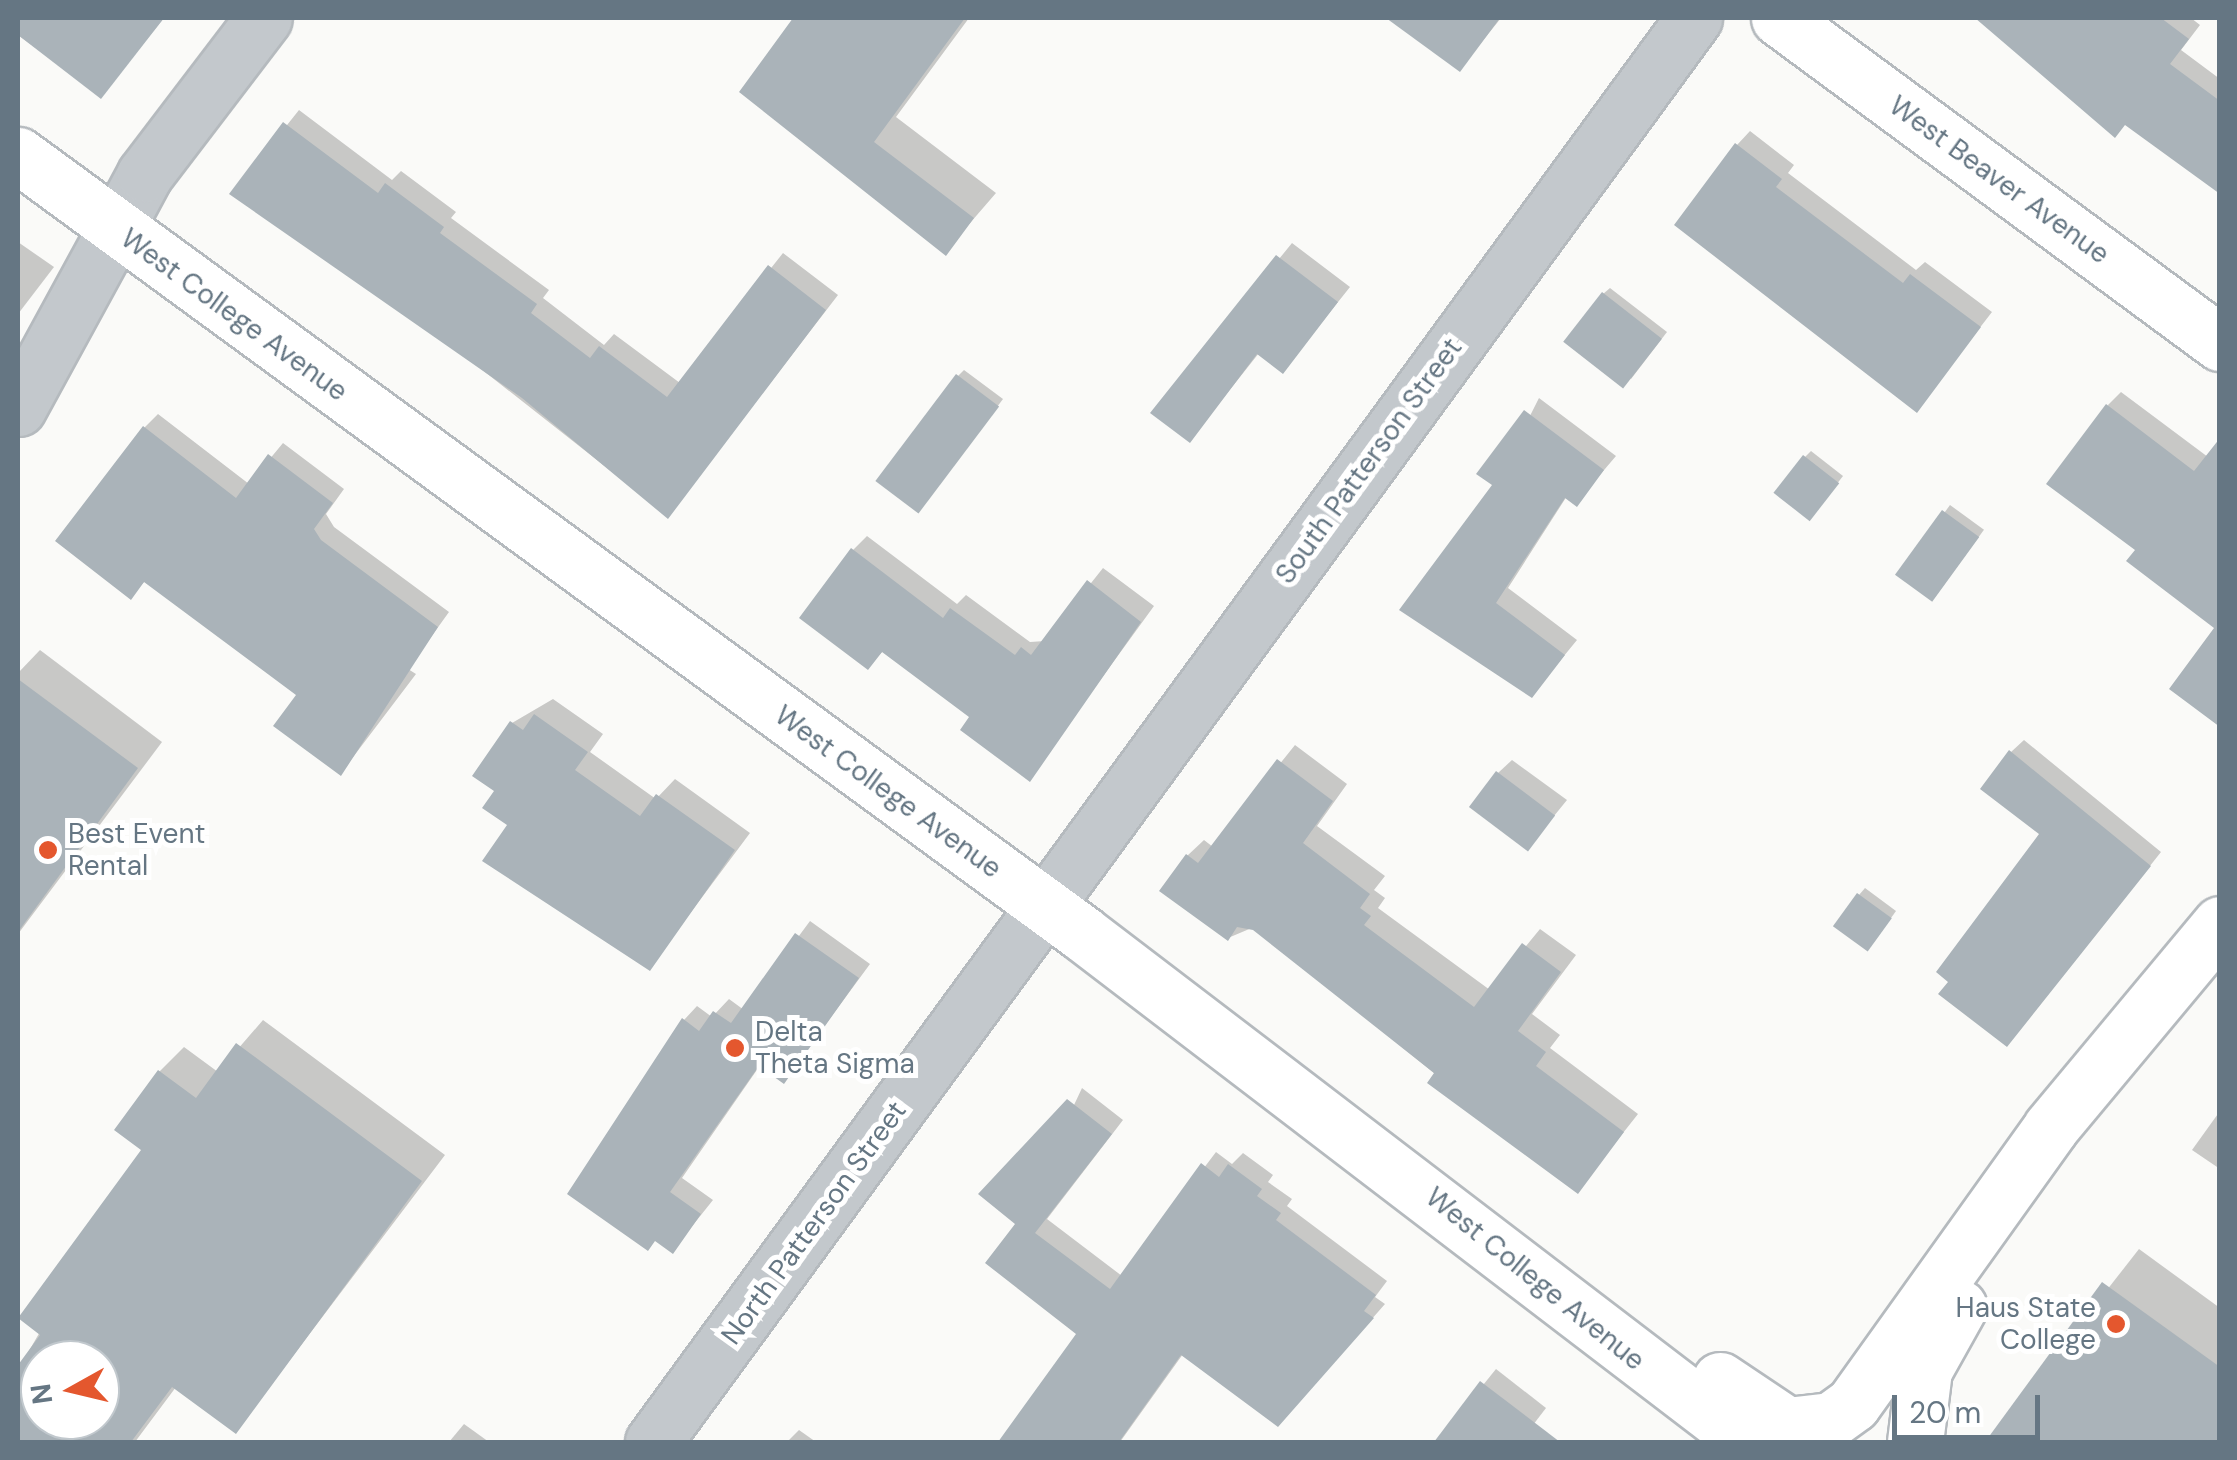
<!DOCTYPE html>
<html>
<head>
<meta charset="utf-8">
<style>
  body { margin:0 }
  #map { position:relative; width:2237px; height:1460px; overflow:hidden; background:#fafaf8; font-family:"DM Sans",sans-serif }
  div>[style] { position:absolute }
  .shadow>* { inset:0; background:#0003; transform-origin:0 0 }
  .building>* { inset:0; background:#aab3b9; transform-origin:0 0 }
  .roads { filter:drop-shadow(2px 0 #b5babe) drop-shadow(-2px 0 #b5babe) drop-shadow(0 2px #b5babe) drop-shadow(0 -2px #b5babe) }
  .minor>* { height:55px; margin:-27.5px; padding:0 27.5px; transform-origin:27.5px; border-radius:27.5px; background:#c3c8cc }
  .tertiary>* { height:55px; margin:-27.5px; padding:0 27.5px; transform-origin:27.5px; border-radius:27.5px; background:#c3c8cc }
  .primary>* { height:55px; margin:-27.5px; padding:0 27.5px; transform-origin:27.5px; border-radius:27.5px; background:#fff }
  .dots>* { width:28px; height:28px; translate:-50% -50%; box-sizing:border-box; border:5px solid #fff; border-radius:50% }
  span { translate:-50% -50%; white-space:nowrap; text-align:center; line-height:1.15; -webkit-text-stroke:10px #fff; paint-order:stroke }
  .street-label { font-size:28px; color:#657683 }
  .poi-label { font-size:28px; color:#657683 }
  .left { translate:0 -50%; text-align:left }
  .right { translate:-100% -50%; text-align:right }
  .frame { position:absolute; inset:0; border:20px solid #657683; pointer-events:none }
  .north { position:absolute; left:20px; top:1340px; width:100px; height:100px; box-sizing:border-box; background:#fff; border:2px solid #c1c8cd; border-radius:50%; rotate:262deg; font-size:28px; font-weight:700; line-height:40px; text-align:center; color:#657683 }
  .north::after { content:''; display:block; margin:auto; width:35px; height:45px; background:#e4572e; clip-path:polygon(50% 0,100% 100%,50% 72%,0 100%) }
  .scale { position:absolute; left:1892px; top:1395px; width:148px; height:45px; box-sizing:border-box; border:5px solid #657683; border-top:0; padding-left:12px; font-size:30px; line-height:35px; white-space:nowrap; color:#657683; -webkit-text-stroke:8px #fff; paint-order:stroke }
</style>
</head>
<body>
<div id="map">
  <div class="shadow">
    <div style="clip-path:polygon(18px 18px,164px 18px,101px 96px,18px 35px)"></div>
    <div style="clip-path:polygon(797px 18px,969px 18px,896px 117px,996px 193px,945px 252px,743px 91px)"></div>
    <div style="clip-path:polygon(1391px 18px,1501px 18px,1460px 69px)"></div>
    <div style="clip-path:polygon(1981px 18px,2191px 18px,2200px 25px,2181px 50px,2220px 79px,2220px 174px,2126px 123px,2115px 134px)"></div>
    <div style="clip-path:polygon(299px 110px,392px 180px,401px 171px,456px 212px,451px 218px,549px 290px,543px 298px,604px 345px,614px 334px,680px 383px,783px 253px,838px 295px,668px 516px,391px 298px,233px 193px)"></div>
    <div style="clip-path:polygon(1750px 131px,1794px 165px,1788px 173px,1916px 270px,1925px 262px,1992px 312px,1917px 409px,1737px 145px)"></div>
    <div style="clip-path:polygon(18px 242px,54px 267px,18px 314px)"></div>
    <div style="clip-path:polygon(1292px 243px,1350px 287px,1283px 371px,1259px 353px,1190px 440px,1154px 413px)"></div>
    <div style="clip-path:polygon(1610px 288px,1667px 332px,1631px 379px,1603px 294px)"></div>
    <div style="clip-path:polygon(964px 370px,1003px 399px,924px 504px,958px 376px)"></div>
    <div style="clip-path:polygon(2121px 392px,2220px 466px,2138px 549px,2108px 405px)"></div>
    <div style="clip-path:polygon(1539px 398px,1616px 456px,1576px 503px,1567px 496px,1508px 588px,1577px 640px,1532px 695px,1402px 609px,1495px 485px)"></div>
    <div style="clip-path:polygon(158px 414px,249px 484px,283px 443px,344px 489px,326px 514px,334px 527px,449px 612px,408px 669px,416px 674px,341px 773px,300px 695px,145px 581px,130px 596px,145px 427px)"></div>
    <div style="clip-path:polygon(1811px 451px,1843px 476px,1816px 511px,1805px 457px)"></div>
    <div style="left:1950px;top:505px;width:42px;height:86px;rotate:36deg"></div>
    <div style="clip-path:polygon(867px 536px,957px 604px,966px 595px,1030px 642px,1045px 641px,1103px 568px,1154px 606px,1029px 778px,973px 716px,884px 650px,868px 667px,853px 550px)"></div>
    <div style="clip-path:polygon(40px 650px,162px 742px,18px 934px,18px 673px)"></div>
    <div style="clip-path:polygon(553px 699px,603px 734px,590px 752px,656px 799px,675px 779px,750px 833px,650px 967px,511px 825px,498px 791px,512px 723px)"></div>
    <div style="clip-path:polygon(2024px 740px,2161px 852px,2019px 1031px,2042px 833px,2011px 752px)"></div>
    <div style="clip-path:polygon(1295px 745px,1347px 784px,1317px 826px,1385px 876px,1374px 890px,1385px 898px,1378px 908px,1490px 990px,1540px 929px,1576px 955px,1532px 1014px,1560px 1035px,1550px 1048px,1638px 1114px,1578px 1190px,1254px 927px,1228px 938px,1187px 856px,1204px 840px,1213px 847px)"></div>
    <div style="clip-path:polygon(1512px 760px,1567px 800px,1528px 848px,1498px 773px)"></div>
    <div style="clip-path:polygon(1865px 888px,1896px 911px,1874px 942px,1859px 895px)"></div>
    <div style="clip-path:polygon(810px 921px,870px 964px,784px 1081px,761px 1064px,682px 1178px,713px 1200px,673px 1250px,656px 1239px,684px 1020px,697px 1006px,712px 1017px,729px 999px,744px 1010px)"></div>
    <div style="clip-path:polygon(evenodd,263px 1020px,445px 1155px,236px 1431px,176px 1387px,135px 1442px,18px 1442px,18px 1370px,145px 1149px,159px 1072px,184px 1047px,218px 1072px,263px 1020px,40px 1360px,100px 1360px,100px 1420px,40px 1420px,40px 1360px)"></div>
    <div style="clip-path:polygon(1082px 1088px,1123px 1120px,1047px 1219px,1122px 1276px,1216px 1152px,1232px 1164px,1243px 1153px,1273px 1175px,1268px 1182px,1292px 1199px,1287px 1206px,1387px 1281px,1375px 1297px,1385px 1304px,1291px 1411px,1183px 1354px,1120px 1442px,1027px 1442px,1010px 1431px,1080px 1333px,1018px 1224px)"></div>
    <div style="clip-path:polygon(2220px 1111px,2220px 1169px,2192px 1150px)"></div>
    <div style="clip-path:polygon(2139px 1249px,2220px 1308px,2220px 1442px,1988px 1442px)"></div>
    <div style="clip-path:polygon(1496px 1369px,1546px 1408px,1520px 1442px,1437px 1442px)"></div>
    <div style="clip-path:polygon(464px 1424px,489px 1442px,449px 1442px)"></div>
    <div style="clip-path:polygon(799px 1430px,816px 1442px,787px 1442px)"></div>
  </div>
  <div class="building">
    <div style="clip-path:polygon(18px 18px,164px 18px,101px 99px,18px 35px)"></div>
    <div style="clip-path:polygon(793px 18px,965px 18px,874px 142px,974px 218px,946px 256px,739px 92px)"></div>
    <div style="clip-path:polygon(1386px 18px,1500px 18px,1460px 72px)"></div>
    <div style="clip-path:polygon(1975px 18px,2161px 18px,2189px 39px,2170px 64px,2220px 101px,2220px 194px,2125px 125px,2115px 138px)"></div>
    <div style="clip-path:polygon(283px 122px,378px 193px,385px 183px,444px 227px,440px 233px,537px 304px,531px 313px,590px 358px,599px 346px,667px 397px,768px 265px,826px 310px,668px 519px,522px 398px,229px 194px)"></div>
    <div style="clip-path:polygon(1735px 143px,1782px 179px,1776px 187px,1903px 283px,1910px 274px,1981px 327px,1917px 413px,1674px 225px)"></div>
    <div style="clip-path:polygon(1276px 255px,1338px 302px,1283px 374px,1257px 354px,1190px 443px,1150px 413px)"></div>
    <div style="left:1602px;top:292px;width:76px;height:63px;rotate:38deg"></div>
    <div style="left:956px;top:374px;width:54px;height:134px;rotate:37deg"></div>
    <div style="clip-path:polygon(2106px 404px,2194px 471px,2220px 438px,2220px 727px,2169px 689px,2214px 628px,2126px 561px,2135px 550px,2046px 484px)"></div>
    <div style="clip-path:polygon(1524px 410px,1604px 470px,1577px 507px,1565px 498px,1496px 603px,1565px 655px,1532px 698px,1399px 610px,1492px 485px,1476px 474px)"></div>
    <div style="clip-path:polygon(143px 426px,236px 498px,268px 454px,333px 503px,314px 529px,321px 540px,438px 627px,341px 776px,273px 726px,296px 695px,144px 582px,131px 600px,55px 541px)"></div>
    <div style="left:1803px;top:455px;width:46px;height:48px;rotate:38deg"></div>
    <div style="left:1942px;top:510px;width:46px;height:80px;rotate:36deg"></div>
    <div style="clip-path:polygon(851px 548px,943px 618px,950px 608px,1015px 655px,1021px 647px,1031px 655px,1087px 580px,1141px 622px,1030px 782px,960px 730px,969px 717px,882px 652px,868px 670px,799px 618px)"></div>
    <div style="clip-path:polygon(18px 679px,138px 768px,18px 932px)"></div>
    <div style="clip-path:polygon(534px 714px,588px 752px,575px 770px,640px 816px,656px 794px,735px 850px,650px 971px,482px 861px,507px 825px,482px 808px,494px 791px,472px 776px,510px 721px,523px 730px)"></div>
    <div style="clip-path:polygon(2009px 750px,2151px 866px,2007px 1047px,1938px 994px,1948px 982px,1936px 972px,2039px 834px,1980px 789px)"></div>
    <div style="clip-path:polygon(1277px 759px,1333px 801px,1303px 843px,1370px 894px,1360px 908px,1371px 916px,1364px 925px,1474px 1007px,1522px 943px,1561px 972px,1518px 1031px,1546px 1052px,1536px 1066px,1624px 1132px,1578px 1194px,1427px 1083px,1434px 1073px,1253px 930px,1237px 927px,1228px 941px,1159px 891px,1186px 854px,1198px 863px)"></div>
    <div style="left:1496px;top:771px;width:74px;height:45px;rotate:37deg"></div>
    <div style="left:1857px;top:893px;width:43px;height:41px;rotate:36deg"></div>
    <div style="clip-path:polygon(795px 933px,859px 978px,784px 1084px,759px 1066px,670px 1192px,701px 1214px,673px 1254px,655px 1241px,648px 1251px,567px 1194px,682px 1018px,699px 1031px,713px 1011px,731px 1023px)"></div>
    <div style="clip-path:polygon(evenodd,236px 1043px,422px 1181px,236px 1434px,172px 1387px,131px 1442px,18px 1442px,18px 1365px,40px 1335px,18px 1318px,141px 1150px,114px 1130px,158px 1070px,196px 1098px,236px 1043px,40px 1360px,100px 1360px,100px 1420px,40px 1420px,40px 1360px)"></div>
    <div style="clip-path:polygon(1067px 1099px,1112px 1134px,1035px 1233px,1110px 1289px,1201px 1163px,1219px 1177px,1228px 1164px,1262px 1189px,1257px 1196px,1281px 1213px,1276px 1220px,1376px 1295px,1364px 1311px,1374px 1318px,1278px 1427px,1181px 1355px,1119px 1442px,998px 1442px,1076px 1334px,985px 1263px,1015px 1224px,978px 1194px)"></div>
    <div style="clip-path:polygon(2102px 1282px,2220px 1367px,2220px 1442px,1985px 1442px)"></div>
    <div style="clip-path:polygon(1480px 1381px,1560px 1442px,1434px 1442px)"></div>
  </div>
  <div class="roads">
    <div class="minor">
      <div style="left:18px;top:408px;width:205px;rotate:-61.4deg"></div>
      <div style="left:653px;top:1442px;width:1764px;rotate:-53.83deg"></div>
    </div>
    <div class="tertiary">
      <div style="left:116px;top:228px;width:61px;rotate:-61.8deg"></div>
      <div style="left:145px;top:174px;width:196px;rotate:-52.7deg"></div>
    </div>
    <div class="primary">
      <div style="left:1779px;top:18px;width:548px;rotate:36.39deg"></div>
      <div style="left:18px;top:155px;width:1318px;rotate:36.17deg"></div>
      <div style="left:1082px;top:933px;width:838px;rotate:37.39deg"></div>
      <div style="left:1720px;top:1380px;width:81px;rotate:33.9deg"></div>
      <div style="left:1787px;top:1425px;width:44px;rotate:-6.5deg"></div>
      <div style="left:1831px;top:1420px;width:27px;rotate:-36deg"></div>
      <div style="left:1853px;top:1404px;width:340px;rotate:-54.4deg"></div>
      <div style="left:2051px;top:1127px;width:264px;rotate:-50.2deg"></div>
      <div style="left:1915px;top:1442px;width:73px;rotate:-82.9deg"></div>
      <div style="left:1924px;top:1370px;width:72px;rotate:-60.9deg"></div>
    </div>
  </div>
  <div class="dots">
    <div style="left:48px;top:850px;background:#e4572e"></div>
    <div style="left:735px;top:1048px;background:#e4572e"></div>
    <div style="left:2116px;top:1324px;background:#e4572e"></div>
  </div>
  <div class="street-label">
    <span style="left:1999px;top:180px;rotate:36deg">West Beaver Avenue</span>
    <span style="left:234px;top:315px;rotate:36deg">West College Avenue</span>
    <span style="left:1369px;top:461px;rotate:-54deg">South Patterson Street</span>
    <span style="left:888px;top:792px;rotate:36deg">West College Avenue</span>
    <span style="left:814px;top:1223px;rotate:-54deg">North Patterson Street</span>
    <span style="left:1535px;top:1279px;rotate:39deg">West College Avenue</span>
  </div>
  <div class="poi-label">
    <span class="left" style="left:68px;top:850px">Best Event<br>Rental</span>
    <span class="left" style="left:755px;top:1048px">Delta<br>Theta Sigma</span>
    <span class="right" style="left:2096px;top:1324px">Haus State<br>College</span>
  </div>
  <div class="frame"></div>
  <div class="north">N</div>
  <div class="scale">20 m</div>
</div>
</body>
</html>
